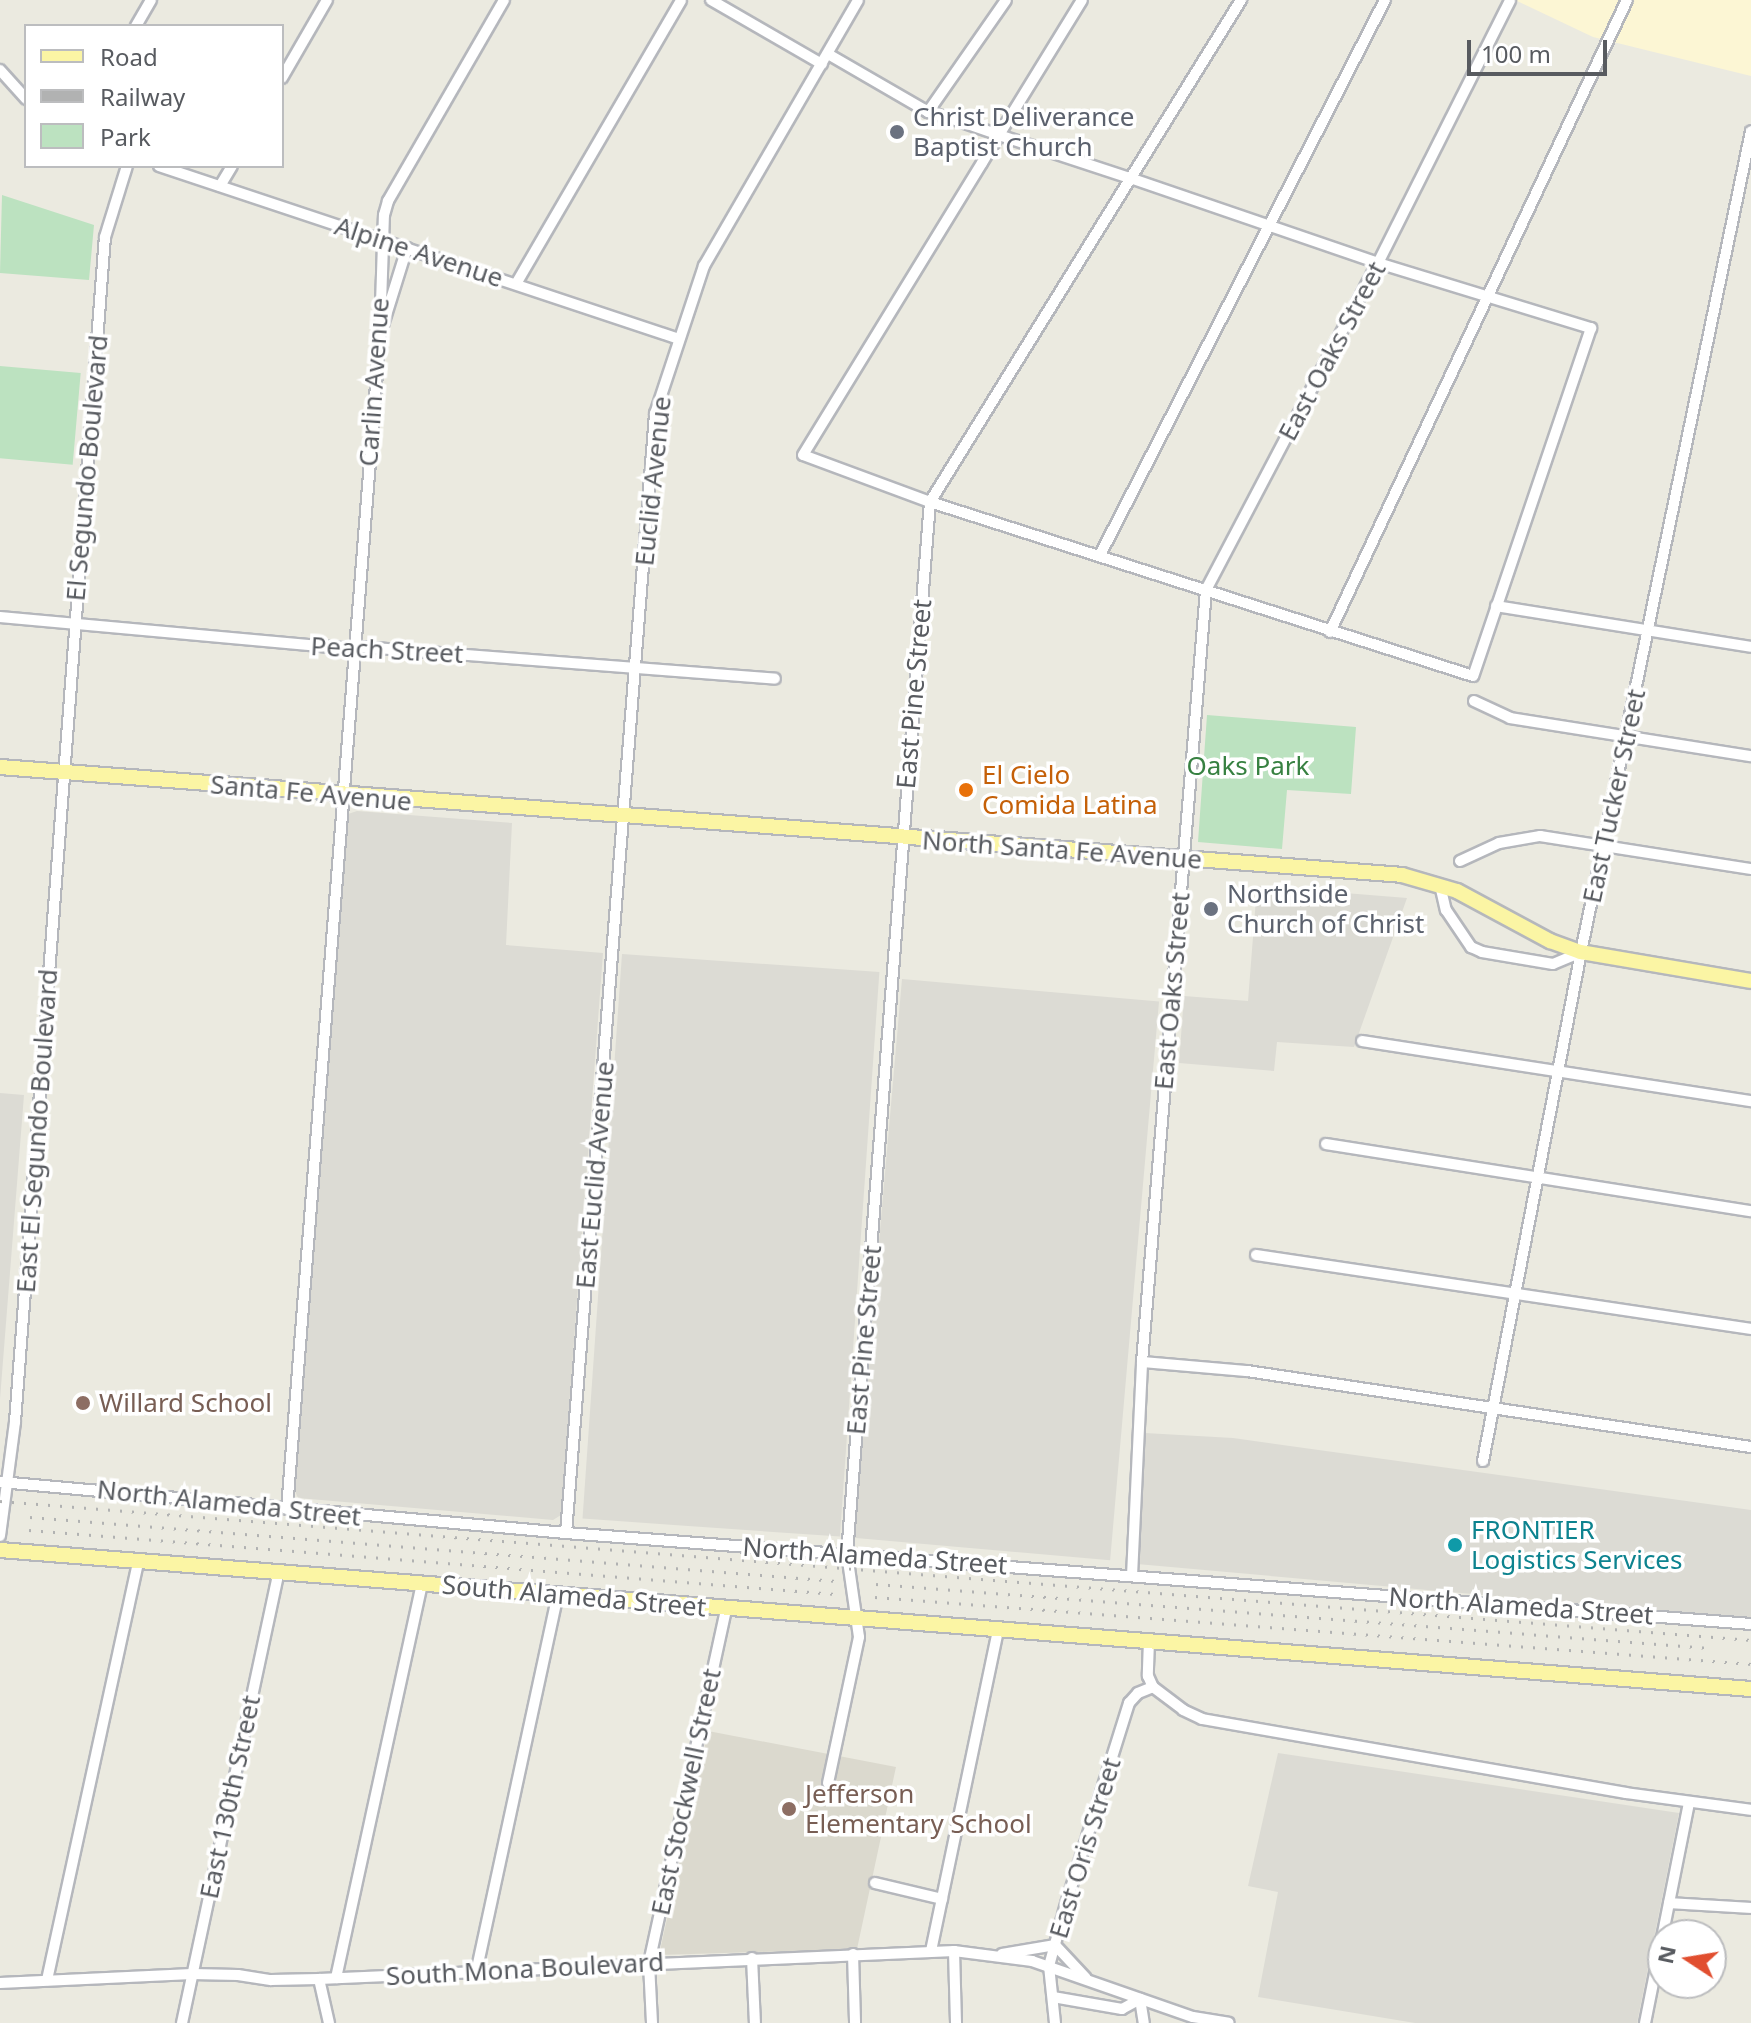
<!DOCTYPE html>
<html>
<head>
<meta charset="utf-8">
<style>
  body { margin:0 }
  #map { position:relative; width:1751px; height:2023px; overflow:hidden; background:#ebeae0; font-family:"Noto Sans",sans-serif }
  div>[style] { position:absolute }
  .commercial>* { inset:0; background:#fcf6d4 }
  .industrial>* { inset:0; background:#dcdbd4; transform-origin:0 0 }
  .education>* { inset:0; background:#dbd9ce }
  .green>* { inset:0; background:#bce2c0; transform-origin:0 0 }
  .roads { filter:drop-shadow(2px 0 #b5b7bc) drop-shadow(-2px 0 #b5b7bc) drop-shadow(0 2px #b5b7bc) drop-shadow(0 -2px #b5b7bc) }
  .minor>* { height:10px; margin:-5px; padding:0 5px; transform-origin:5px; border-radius:5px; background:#fff }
  .major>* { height:14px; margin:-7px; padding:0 7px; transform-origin:7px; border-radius:7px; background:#fbf5a4 }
  .rail>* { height:3px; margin-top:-1.5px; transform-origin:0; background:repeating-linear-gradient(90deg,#b1b2b2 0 2px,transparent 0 12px) }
  .dots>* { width:22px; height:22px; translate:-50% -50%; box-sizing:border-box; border:4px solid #fff; border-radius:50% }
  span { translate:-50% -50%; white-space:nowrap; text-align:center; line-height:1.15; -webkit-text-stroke:7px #fff; paint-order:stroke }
  .worship-label { font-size:26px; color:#5b616d }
  .left { translate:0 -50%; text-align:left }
  .street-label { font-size:26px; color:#585b60 }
  .park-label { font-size:26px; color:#378141 }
  .food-label { font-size:26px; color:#c56008 }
  .education-label { font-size:26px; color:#785e54 }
  .culture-label { font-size:26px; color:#0d838f }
  .legend { position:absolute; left:24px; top:24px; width:260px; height:144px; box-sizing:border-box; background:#fff; border:2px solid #bcbdbf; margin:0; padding:10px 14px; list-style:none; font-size:24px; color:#585b60 }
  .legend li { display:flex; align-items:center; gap:16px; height:40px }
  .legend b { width:40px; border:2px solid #bcbdbf }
  .north { position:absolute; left:1647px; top:1919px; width:80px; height:80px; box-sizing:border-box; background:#fff; border:2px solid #bcbdbf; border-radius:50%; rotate:282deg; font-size:22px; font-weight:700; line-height:32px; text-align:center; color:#585b60 }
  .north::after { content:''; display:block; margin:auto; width:28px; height:36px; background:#e14e2f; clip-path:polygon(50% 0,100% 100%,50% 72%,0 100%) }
  .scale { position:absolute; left:1467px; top:40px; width:140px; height:36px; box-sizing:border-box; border:4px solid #585b60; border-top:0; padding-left:10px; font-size:24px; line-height:28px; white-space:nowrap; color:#585b60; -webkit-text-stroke:6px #fff; paint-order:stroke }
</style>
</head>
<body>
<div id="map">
  <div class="commercial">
    <div style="clip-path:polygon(1515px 0,1751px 0,1751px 76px,1593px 37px)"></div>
  </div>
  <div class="industrial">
    <div style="clip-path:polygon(357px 811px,512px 823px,506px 945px,603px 953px,561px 1515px,553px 1520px,298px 1498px,295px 1491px,348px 814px)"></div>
    <div style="clip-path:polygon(1257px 886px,1407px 898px,1354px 1047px,1277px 1042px,1274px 1071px,1179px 1063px,1184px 996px,1248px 1001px)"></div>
    <div style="left:622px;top:954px;width:258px;height:566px;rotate:4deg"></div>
    <div style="left:902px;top:979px;width:258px;height:561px;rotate:5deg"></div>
    <div style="clip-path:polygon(0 1093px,24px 1095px,0 1399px)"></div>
    <div style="clip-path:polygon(1145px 1433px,1233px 1438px,1751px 1510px,1751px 1619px,1137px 1564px)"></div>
    <div style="clip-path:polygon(1278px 1753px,1679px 1813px,1637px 2023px,1415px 2023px,1258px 1997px,1278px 1892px,1248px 1886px)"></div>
  </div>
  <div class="education">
    <div style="clip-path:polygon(708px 1731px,896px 1767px,857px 1949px,659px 1955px)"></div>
  </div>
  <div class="green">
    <div style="clip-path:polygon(2px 195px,94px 225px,89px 280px,0 273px)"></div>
    <div style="left:0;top:366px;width:81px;height:92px;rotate:5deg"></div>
    <div style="clip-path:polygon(1207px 715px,1356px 727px,1351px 794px,1287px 790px,1282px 849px,1198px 842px)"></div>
  </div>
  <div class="roads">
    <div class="minor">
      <div style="left:711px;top:0;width:128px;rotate:30deg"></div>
      <div style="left:136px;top:26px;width:30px;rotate:-60deg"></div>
      <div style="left:828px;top:54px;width:116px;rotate:30.1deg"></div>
      <div style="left:928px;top:112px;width:29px;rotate:16deg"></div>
      <div style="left:956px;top:120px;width:46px;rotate:19.2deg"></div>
      <div style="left:999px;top:135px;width:138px;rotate:18.2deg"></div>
      <div style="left:1130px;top:178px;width:262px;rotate:18.9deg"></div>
      <div style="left:1378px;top:263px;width:223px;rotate:17deg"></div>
      <div style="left:1591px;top:328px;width:367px;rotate:108.7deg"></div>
      <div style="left:1473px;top:676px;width:570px;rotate:-162.23deg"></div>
      <div style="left:930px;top:502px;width:135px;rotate:-159.7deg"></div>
      <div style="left:803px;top:455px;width:342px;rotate:-58.5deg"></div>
      <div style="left:982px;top:163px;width:33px;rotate:-59deg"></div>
      <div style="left:999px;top:135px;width:158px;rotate:-58.4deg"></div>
      <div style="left:0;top:70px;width:39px;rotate:48deg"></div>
      <div style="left:282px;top:78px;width:90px;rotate:-60deg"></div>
      <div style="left:928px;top:112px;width:136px;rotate:-55.1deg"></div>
      <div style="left:159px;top:166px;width:548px;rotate:18.4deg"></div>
      <div style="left:220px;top:186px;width:23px;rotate:-59deg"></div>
      <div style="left:516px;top:284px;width:328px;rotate:-59.8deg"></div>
      <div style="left:383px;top:325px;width:81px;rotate:-72.7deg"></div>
      <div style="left:1100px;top:555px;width:624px;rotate:-62.82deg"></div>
      <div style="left:1496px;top:606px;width:258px;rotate:9.1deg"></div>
      <div style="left:0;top:617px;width:343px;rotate:5.2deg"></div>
      <div style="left:342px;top:648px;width:21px;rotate:-3deg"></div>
      <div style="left:363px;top:647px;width:413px;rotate:4.4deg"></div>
      <div style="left:1330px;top:632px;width:698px;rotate:-64.83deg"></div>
      <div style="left:1474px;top:701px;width:40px;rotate:25deg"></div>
      <div style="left:1510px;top:718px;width:244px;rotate:9deg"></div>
      <div style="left:1460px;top:861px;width:43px;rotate:-24.8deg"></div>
      <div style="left:1499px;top:843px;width:42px;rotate:-9.7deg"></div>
      <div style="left:1540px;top:836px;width:214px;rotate:8.9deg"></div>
      <div style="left:1440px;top:885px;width:26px;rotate:77deg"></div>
      <div style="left:1446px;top:910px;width:45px;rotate:56deg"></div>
      <div style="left:1471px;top:947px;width:12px;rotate:24deg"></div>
      <div style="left:1482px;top:952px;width:72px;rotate:9.6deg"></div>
      <div style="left:1553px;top:964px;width:30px;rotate:-23deg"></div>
      <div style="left:1362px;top:1041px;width:394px;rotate:8.8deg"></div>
      <div style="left:1326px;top:1144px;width:430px;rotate:9deg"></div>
      <div style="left:1256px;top:1255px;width:501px;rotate:8.5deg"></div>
      <div style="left:1142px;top:1362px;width:105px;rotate:4.9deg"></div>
      <div style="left:1247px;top:1371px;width:510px;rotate:8.58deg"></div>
      <div style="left:1483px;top:1461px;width:518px;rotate:-79.1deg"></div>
      <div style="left:1581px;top:952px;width:838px;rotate:-78.3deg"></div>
      <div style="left:0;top:1482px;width:568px;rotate:5.15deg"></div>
      <div style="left:566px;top:1533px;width:1188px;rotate:4.39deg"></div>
      <div style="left:287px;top:1509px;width:1179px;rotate:-85.47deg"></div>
      <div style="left:380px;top:334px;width:119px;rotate:-88.1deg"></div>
      <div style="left:384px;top:215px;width:15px;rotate:-74deg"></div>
      <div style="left:388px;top:201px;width:232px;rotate:-60deg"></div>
      <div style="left:566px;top:1533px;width:1123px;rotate:-85.45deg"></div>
      <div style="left:655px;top:414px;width:156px;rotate:-71.7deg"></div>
      <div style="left:704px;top:266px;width:307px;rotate:-59.9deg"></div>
      <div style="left:0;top:1536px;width:115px;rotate:-82.5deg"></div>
      <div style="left:15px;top:1422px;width:1188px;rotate:-85.66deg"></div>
      <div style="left:105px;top:237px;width:74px;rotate:-72.8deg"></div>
      <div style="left:1132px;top:1576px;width:214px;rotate:-87.3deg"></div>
      <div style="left:1142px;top:1362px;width:775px;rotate:-85.26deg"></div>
      <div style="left:1206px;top:590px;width:369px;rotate:-62.3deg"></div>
      <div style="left:1378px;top:263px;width:294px;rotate:-63.3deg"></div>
      <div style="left:1149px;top:1640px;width:36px;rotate:92deg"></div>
      <div style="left:1148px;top:1676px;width:12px;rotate:66deg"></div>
      <div style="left:1153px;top:1687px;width:38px;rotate:37deg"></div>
      <div style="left:1183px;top:1710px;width:21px;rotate:25deg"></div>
      <div style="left:1202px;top:1719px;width:430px;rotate:9.9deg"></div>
      <div style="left:1626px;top:1793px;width:126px;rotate:7.7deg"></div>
      <div style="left:828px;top:1783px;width:149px;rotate:-78deg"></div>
      <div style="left:859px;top:1637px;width:84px;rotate:-98.2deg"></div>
      <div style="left:847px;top:1554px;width:1055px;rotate:-85.49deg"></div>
      <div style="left:930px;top:502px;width:591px;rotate:-58.22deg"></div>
      <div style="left:875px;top:1883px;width:69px;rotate:13.4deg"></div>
      <div style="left:1669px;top:1903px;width:82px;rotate:3.5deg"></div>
      <div style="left:931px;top:1951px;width:327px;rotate:-78.2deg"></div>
      <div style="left:954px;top:1951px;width:72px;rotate:88.4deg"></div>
      <div style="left:853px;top:1954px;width:69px;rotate:88.3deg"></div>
      <div style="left:1002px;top:1954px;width:54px;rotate:-9.6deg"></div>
      <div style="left:1055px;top:1945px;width:45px;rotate:46.8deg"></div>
      <div style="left:752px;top:1958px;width:65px;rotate:87.4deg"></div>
      <div style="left:476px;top:1973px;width:389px;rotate:-77.8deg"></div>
      <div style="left:336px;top:1978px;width:403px;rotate:-77.7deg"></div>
      <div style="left:319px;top:1979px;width:45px;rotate:77.2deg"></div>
      <div style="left:47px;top:1980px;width:429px;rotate:-77.7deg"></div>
      <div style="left:0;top:1983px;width:192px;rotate:-2.7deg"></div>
      <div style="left:192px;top:1974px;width:46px;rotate:1.2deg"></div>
      <div style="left:238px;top:1975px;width:33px;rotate:9deg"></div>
      <div style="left:271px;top:1980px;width:48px;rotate:-1.2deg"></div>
      <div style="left:319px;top:1979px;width:636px;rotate:-2.52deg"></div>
      <div style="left:954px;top:1951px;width:79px;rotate:7.3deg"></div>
      <div style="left:1032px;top:1961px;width:170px;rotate:19.2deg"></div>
      <div style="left:1193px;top:2017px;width:36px;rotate:9deg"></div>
      <div style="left:1053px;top:1997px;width:70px;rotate:9.9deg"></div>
      <div style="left:1122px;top:2009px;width:21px;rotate:-29deg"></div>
      <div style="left:1140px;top:1999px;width:24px;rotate:81deg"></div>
      <div style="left:182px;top:2023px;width:462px;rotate:-77.9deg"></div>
      <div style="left:652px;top:2023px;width:60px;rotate:-92.9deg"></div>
      <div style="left:649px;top:1963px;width:362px;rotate:-77.7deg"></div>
      <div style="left:1055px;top:2023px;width:57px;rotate:-96deg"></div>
      <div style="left:1049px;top:1966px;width:64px;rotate:-74.7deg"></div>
      <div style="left:1066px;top:1904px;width:211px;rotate:-72.6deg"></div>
      <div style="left:1129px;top:1703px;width:13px;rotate:-48deg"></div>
      <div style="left:1138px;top:1693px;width:16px;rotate:-22deg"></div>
      <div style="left:1645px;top:2023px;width:225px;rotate:-78.7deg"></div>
    </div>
    <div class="major">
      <div style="left:0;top:767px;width:1406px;rotate:4.4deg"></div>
      <div style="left:1402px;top:875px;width:57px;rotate:16.2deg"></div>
      <div style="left:1457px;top:891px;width:106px;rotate:28.3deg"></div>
      <div style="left:1550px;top:941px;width:33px;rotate:20deg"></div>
      <div style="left:1581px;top:952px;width:172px;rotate:9.7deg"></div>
      <div style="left:0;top:1550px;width:1757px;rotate:4.54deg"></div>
    </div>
  </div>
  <div class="rail">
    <div style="left:0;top:1501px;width:1757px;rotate:4.54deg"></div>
    <div style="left:30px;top:1517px;width:809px;rotate:4.54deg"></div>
    <div style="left:29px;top:1530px;width:809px;rotate:4.54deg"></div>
    <div style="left:876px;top:1584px;width:836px;rotate:4.39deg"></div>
    <div style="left:875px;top:1597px;width:879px;rotate:4.37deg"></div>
  </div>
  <div class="dots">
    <div style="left:897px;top:132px;background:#6b7280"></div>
    <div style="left:966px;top:790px;background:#e8710a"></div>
    <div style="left:1211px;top:909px;background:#6b7280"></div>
    <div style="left:83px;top:1403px;background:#8d6e63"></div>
    <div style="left:1455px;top:1545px;background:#0f9aa8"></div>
    <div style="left:789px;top:1809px;background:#8d6e63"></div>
  </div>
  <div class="worship-label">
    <span class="left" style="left:913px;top:132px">Christ Deliverance<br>Baptist Church</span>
    <span class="left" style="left:1227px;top:909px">Northside<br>Church of Christ</span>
  </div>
  <div class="street-label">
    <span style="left:419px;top:252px;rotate:18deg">Alpine Avenue</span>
    <span style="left:1332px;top:351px;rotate:-62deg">East Oaks Street</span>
    <span style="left:374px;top:382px;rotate:-86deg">Carlin Avenue</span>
    <span style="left:87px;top:468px;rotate:-85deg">El Segundo Boulevard</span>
    <span style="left:653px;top:481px;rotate:-84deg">Euclid Avenue</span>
    <span style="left:387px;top:650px;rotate:3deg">Peach Street</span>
    <span style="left:914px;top:694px;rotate:-85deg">East Pine Street</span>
    <span style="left:311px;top:793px;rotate:5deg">Santa Fe Avenue</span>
    <span style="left:1614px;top:796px;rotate:-78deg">East Tucker Street</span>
    <span style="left:1062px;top:850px;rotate:4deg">North Santa Fe Avenue</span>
    <span style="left:1172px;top:991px;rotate:-85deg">East Oaks Street</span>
    <span style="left:37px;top:1131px;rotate:-86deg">East El Segundo Boulevard</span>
    <span style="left:595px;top:1175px;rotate:-85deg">East Euclid Avenue</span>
    <span style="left:864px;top:1340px;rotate:-85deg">East Pine Street</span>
    <span style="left:229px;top:1503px;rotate:6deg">North Alameda Street</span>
    <span style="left:875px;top:1556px;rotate:4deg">North Alameda Street</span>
    <span style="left:574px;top:1596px;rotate:5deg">South Alameda Street</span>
    <span style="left:1521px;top:1606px;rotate:4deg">North Alameda Street</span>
    <span style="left:686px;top:1792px;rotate:-78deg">East Stockwell Street</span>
    <span style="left:230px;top:1797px;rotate:-78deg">East 130th Street</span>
    <span style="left:1085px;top:1848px;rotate:-73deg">East Oris Street</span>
    <span style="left:525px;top:1969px;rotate:-3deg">South Mona Boulevard</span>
  </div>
  <div class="park-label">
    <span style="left:1248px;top:766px">Oaks Park</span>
  </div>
  <div class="food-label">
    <span class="left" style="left:982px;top:790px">El Cielo<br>Comida Latina</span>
  </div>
  <div class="education-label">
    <span class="left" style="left:99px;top:1403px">Willard School</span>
    <span class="left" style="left:805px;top:1809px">Jefferson<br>Elementary School</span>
  </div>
  <div class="culture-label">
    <span class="left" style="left:1471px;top:1545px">FRONTIER<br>Logistics Services</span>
  </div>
  <ul class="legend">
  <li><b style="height:10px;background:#fbf5a4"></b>Road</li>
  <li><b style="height:10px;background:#b1b2b2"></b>Railway</li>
  <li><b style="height:22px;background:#bce2c0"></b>Park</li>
  </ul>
  <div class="north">N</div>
  <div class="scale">100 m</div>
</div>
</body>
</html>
